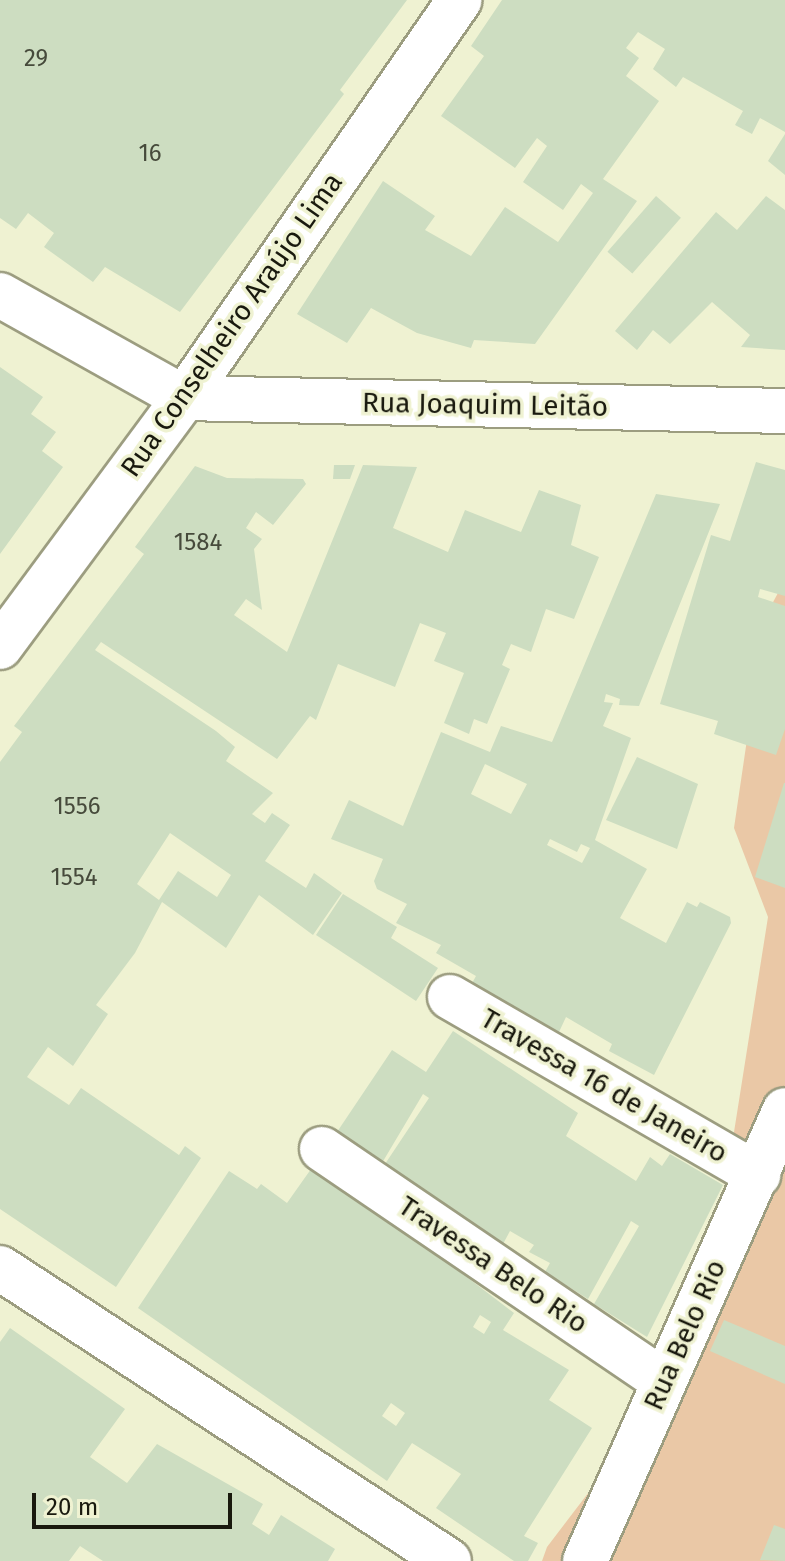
<!DOCTYPE html>
<html>
<head>
<meta charset="utf-8">
<style>
  body { margin:0 }
  #map { position:relative; width:785px; height:1561px; overflow:hidden; background:#eff2d2; font-family:"Fira Sans",sans-serif }
  div>[style] { position:absolute }
  .green>* { inset:0; background:#eac8a6 }
  .building>* { inset:0; background:#cdddc1; transform-origin:0 0 }
  .roads { filter:drop-shadow(2px 0 #9c9d80) drop-shadow(-2px 0 #9c9d80) drop-shadow(0 2px #9c9d80) drop-shadow(0 -2px #9c9d80) }
  .minor>* { height:44px; margin:-22px; padding:0 22px; transform-origin:22px; border-radius:22px; background:#fff }
  span { translate:-50% -50%; white-space:nowrap; text-align:center; line-height:1.15; -webkit-text-stroke:7px #eff2d2; paint-order:stroke }
  .number-label { font-size:24px; color:#464a3b }
  .number-label span { -webkit-text-stroke-width:0 }
  .street-label { font-size:28px; color:#19190e }
  .scale { position:absolute; left:32px; top:1493px; width:200px; height:36px; box-sizing:border-box; border:4px solid #19190e; border-top:0; padding-left:10px; font-size:24px; line-height:28px; white-space:nowrap; color:#19190e; -webkit-text-stroke:6px #eff2d2; paint-order:stroke }
</style>
</head>
<body>
<div id="map">
  <div class="green">
    <div style="clip-path:polygon(785px 580px,785px 1561px,542px 1561px,547px 1547px,640px 1425px,716px 1246px,768px 917px,734px 828px,765px 617px)"></div>
  </div>
  <div class="building">
    <div style="clip-path:polygon(0 0,407px 0,340px 90px,344px 94px,180px 312px,105px 267px,93px 282px,44px 247px,54px 233px,28px 213px,16px 229px,0 218px)"></div>
    <div style="clip-path:polygon(502px 0,785px 0,785px 132px,760px 118px,752px 134px,735px 125px,743px 111px,683px 77px,676px 87px,653px 69px,665px 49px,638px 32px,626px 48px,639px 58px,626px 76px,659px 101px,603px 179px,637px 201px,535px 344px,474px 340px,471px 348px,417px 333px,371px 308px,347px 343px,297px 314px,383px 181px,435px 216px,425px 230px,471px 256px,505px 207px,558px 242px,593px 193px,581px 184px,563px 210px,523px 182px,547px 146px,537px 138px,515px 168px,441px 116px,484px 56px,471px 46px)"></div>
    <div style="clip-path:polygon(785px 134px,785px 175px,768px 161px)"></div>
    <div style="left:656px;top:196px;width:33px;height:74px;rotate:41deg"></div>
    <div style="clip-path:polygon(766px 196px,785px 210px,785px 350px,741px 347px,750px 335px,712px 302px,670px 344px,653px 330px,637px 350px,615px 331px,716px 212px,737px 230px)"></div>
    <div style="clip-path:polygon(0 367px,43px 397px,31px 414px,56px 432px,42px 451px,63px 467px,0 554px)"></div>
    <div style="clip-path:polygon(756px 462px,785px 470px,785px 596px,760px 589px,758px 597px,785px 606px,785px 729px,776px 755px,714px 734px,718px 721px,660px 704px,711px 535px,730px 541px)"></div>
    <div style="clip-path:polygon(334px 465px,355px 465px,350px 479px,333px 479px)"></div>
    <div style="clip-path:polygon(evenodd,363px 465px,417px 467px,393px 528px,448px 552px,465px 510px,521px 532px,539px 490px,581px 505px,571px 545px,599px 557px,574px 619px,546px 609px,531px 652px,511px 644px,502px 665px,510px 669px,487px 724px,474px 719px,469px 734px,444px 723px,464px 673px,434px 661px,446px 633px,420px 623px,395px 687px,338px 664px,316px 720px,310px 716px,277px 759px,101px 642px,95px 650px,216px 731px,235px 747px,226px 761px,273px 793px,252px 814px,265px 823px,272px 813px,290px 825px,265px 861px,306px 888px,314px 873px,342px 893px,313px 935px,259px 895px,226px 948px,162px 902px,135px 953px,96px 1005px,108px 1014px,73px 1066px,48px 1047px,27px 1077px,69px 1105px,81px 1088px,179px 1155px,185px 1146px,201px 1158px,116px 1287px,0 1209px,0 762px,22px 732px,14px 726px,144px 554px,135px 547px,195px 466px,227px 478px,303px 479px,306px 484px,273px 525px,256px 512px,246px 528px,262px 539px,254px 549px,262px 610px,246px 599px,234px 615px,287px 652px,363px 465px,170px 833px,231px 875px,217px 897px,178px 871px,159px 900px,137px 884px,170px 833px)"></div>
    <div style="clip-path:polygon(evenodd,656px 494px,720px 504px,639px 706px,619px 705px,620px 699px,606px 694px,604px 702px,613px 703px,603px 726px,631px 738px,595px 840px,647px 869px,620px 918px,666px 943px,687px 902px,697px 907px,700px 902px,730px 917px,731px 923px,654px 1075px,609px 1051px,612px 1044px,566px 1017px,559px 1032px,471px 985px,476px 976px,436px 953px,441px 945px,396px 923px,407px 904px,377px 889px,374px 881px,383px 859px,331px 839px,349px 800px,403px 826px,441px 732px,490px 752px,501px 726px,552px 742px,656px 494px,485px 764px,527px 784px,511px 814px,471px 794px,485px 764px,656px 494px,550px 839px,577px 852px,581px 844px,590px 848px,582px 863px,547px 845px,550px 839px)"></div>
    <div style="clip-path:polygon(637px 757px,698px 784px,677px 849px,606px 820px)"></div>
    <div style="clip-path:polygon(784px 783px,785px 783px,785px 888px,755px 877px)"></div>
    <div style="clip-path:polygon(343px 894px,397px 927px,391px 938px,438px 968px,416px 1001px,316px 935px)"></div>
    <div style="clip-path:polygon(453px 1031px,578px 1113px,566px 1136px,636px 1181px,650px 1157px,662px 1166px,670px 1154px,723px 1185px,647px 1337px,594px 1304px,639px 1226px,631px 1221px,588px 1299px,545px 1272px,550px 1263px,529px 1252px,534px 1245px,510px 1231px,503px 1244px,385px 1164px,429px 1098px,423px 1094px,382px 1163px,337px 1132px,392px 1050px,426px 1072px)"></div>
    <div style="clip-path:polygon(evenodd,316px 1162px,514px 1313px,503px 1330px,569px 1370px,549px 1400px,592px 1428px,524px 1536px,538px 1543px,528px 1561px,514px 1561px,436px 1508px,461px 1474px,412px 1443px,387px 1481px,138px 1308px,229px 1171px,257px 1189px,261px 1184px,287px 1203px,316px 1162px,480px 1315px,491px 1322px,484px 1334px,473px 1327px,480px 1315px,316px 1162px,391px 1403px,405px 1413px,396px 1426px,382px 1416px,391px 1403px)"></div>
    <div style="clip-path:polygon(724px 1320px,785px 1346px,785px 1384px,710px 1351px)"></div>
    <div style="clip-path:polygon(10px 1328px,125px 1409px,90px 1457px,127px 1483px,157px 1444px,263px 1504px,252px 1524px,269px 1535px,281px 1515px,335px 1549px,328px 1561px,103px 1561px,80px 1546px,69px 1561px,0 1561px,0 1342px)"></div>
    <div style="clip-path:polygon(774px 1525px,785px 1529px,785px 1561px,760px 1560px)"></div>
  </div>
  <div class="roads">
    <div class="minor">
      <div style="left:0;top:295px;width:211px;rotate:29.2deg"></div>
      <div style="left:184px;top:398px;width:601px;rotate:1.24deg"></div>
      <div style="left:0;top:647px;width:310px;rotate:-53.5deg"></div>
      <div style="left:184px;top:398px;width:484px;rotate:-55.3deg"></div>
      <div style="left:450px;top:997px;width:356px;rotate:30deg"></div>
      <div style="left:322px;top:1149px;width:413px;rotate:34.2deg"></div>
      <div style="left:0;top:1268px;width:536px;rotate:33.13deg"></div>
      <div style="left:585px;top:1561px;width:493px;rotate:-66.1deg"></div>
    </div>
  </div>
  <div class="number-label">
    <span style="left:36px;top:59px">29</span>
    <span style="left:150px;top:154px">16</span>
    <span style="left:198px;top:543px">1584</span>
    <span style="left:77px;top:807px">1556</span>
    <span style="left:74px;top:878px">1554</span>
  </div>
  <div class="street-label">
    <span style="left:232px;top:325px;rotate:-55deg">Rua Conselheiro Araújo Lima</span>
    <span style="left:485px;top:405px;rotate:1deg">Rua Joaquim Leitão</span>
    <span style="left:604px;top:1086px;rotate:30deg">Travessa 16 de Janeiro</span>
    <span style="left:493px;top:1265px;rotate:34deg">Travessa Belo Rio</span>
    <span style="left:685px;top:1335px;rotate:-66deg">Rua Belo Rio</span>
  </div>
  <div class="scale">20 m</div>
</div>
</body>
</html>
